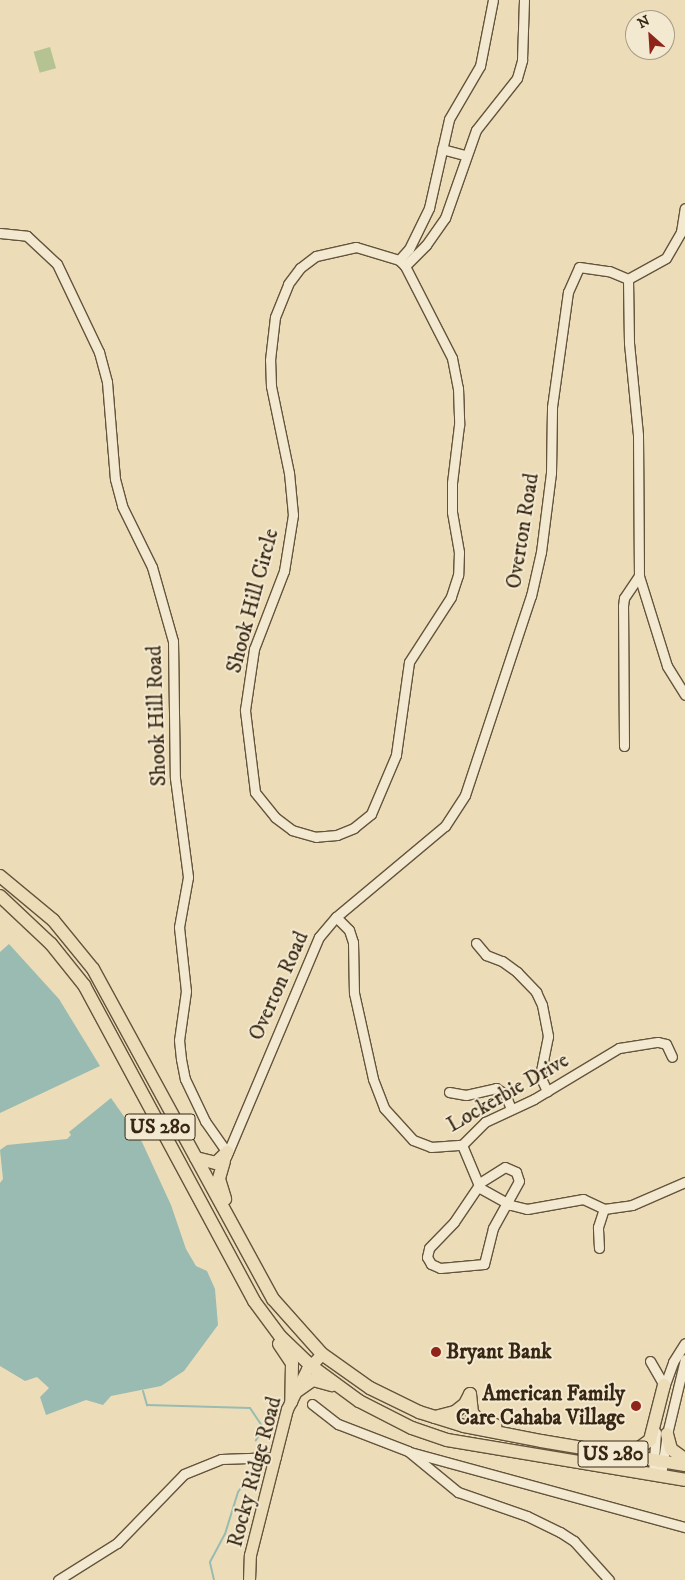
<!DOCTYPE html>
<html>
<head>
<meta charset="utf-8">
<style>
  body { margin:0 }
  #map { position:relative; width:685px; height:1580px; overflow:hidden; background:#ecddb8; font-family:"IM FELL DW Pica",serif }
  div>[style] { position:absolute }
  .green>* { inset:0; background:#b5c291; transform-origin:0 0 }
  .water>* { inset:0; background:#99bbb1 }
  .stream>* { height:2px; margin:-1px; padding:0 1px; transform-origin:1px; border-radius:1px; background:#99bbb1 }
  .roads { filter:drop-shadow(1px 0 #64543c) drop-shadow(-1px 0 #64543c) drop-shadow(0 1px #64543c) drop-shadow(0 -1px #64543c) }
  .minor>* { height:9px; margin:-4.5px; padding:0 4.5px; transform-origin:4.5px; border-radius:4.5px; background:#f3e9d1 }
  .major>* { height:11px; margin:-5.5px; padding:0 5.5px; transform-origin:5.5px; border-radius:5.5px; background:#ecddb8 }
  .highway>* { height:12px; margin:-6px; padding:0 6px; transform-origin:6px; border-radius:6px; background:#ecddb8 }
  .dots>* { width:14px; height:14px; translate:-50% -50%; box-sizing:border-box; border:2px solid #f3e9d1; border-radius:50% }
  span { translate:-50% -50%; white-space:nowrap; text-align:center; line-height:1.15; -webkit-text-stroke:4px #f3e9d1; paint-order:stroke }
  .shield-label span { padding:1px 4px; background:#f3e9d1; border:1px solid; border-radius:4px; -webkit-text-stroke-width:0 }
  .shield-label { font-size:20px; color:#362613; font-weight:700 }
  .street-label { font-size:21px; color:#362613 }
  .poi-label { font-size:21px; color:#362613; font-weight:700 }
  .left { translate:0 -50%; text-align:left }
  .right { translate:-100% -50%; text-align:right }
  .north { position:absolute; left:625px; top:10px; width:50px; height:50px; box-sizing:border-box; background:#f3e9d1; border:1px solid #a79b85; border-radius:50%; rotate:334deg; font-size:14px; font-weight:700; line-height:20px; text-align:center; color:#362613 }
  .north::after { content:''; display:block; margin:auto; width:18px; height:22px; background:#8f2418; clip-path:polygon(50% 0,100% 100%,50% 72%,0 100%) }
</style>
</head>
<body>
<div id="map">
  <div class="green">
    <div style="left:50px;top:47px;width:22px;height:17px;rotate:74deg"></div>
  </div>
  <div class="water">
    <div style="clip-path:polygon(9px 944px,59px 999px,100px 1066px,0 1113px,0 952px)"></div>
    <div style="clip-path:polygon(111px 1098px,142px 1142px,171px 1205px,186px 1249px,196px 1266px,207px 1271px,215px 1289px,218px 1325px,184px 1371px,161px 1386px,111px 1396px,103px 1405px,86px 1400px,46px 1415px,40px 1397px,49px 1388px,37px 1377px,25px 1381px,0 1366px,0 1183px,3px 1179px,0 1150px,7px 1145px,67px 1139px,71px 1135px,69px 1132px)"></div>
  </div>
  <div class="stream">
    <div style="left:143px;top:1391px;width:15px;rotate:74deg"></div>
    <div style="left:147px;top:1405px;width:103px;rotate:1.7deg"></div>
    <div style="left:250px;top:1408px;width:25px;rotate:56deg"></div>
    <div style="left:264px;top:1429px;width:14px;rotate:126deg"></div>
    <div style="left:214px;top:1580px;width:18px;rotate:-103deg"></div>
    <div style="left:210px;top:1562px;width:32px;rotate:-62deg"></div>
    <div style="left:225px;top:1534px;width:44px;rotate:-72.8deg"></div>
    <div style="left:238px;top:1492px;width:27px;rotate:-54deg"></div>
  </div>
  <div class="roads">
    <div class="minor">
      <div style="left:442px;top:149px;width:24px;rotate:15deg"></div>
      <div style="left:0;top:233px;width:27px;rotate:6deg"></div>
      <div style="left:27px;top:236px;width:41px;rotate:43deg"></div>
      <div style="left:57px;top:264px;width:98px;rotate:64.5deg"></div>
      <div style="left:99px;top:352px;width:31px;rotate:75deg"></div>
      <div style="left:107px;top:382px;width:97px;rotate:85.3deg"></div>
      <div style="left:115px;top:479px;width:28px;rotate:75deg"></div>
      <div style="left:122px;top:506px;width:68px;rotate:63.8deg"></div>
      <div style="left:152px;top:567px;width:77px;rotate:74.2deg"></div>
      <div style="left:173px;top:641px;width:137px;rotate:89.2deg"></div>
      <div style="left:175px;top:778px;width:100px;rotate:82.5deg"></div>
      <div style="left:188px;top:877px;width:51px;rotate:100.2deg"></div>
      <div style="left:179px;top:927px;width:64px;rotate:83.8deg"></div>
      <div style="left:186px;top:991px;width:49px;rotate:98.1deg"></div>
      <div style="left:179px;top:1040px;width:19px;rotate:84deg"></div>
      <div style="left:181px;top:1059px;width:20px;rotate:79deg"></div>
      <div style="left:185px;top:1079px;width:47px;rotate:64.5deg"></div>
      <div style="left:205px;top:1121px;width:38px;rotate:55deg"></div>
      <div style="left:356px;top:247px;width:45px;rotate:16.8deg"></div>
      <div style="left:399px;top:260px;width:8px;rotate:45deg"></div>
      <div style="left:405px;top:266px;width:103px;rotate:62.9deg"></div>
      <div style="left:452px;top:358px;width:31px;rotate:79deg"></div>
      <div style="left:458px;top:388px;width:37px;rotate:88deg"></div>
      <div style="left:459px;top:425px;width:58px;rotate:96.9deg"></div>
      <div style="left:452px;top:483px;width:29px;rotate:90deg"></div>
      <div style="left:452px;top:512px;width:41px;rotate:80.1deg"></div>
      <div style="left:459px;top:552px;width:23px;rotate:92deg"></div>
      <div style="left:458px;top:575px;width:23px;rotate:108deg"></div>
      <div style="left:451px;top:597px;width:77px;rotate:122.9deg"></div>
      <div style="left:409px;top:662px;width:94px;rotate:98deg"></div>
      <div style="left:396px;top:755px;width:64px;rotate:113deg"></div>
      <div style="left:371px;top:814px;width:22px;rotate:141deg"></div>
      <div style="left:354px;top:828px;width:18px;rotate:158deg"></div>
      <div style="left:337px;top:835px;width:21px;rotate:175deg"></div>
      <div style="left:316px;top:837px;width:25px;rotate:-164deg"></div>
      <div style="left:292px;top:830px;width:21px;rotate:-143deg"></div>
      <div style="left:275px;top:817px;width:32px;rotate:-129deg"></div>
      <div style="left:255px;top:792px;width:83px;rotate:-97deg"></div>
      <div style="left:245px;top:710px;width:62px;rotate:-81.6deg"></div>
      <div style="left:254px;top:649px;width:84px;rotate:-69deg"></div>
      <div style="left:284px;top:571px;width:57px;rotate:-80.9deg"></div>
      <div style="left:293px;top:515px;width:42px;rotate:-95.4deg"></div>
      <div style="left:289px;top:473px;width:89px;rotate:-101.7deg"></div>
      <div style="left:271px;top:386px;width:26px;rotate:-92deg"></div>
      <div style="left:270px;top:360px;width:43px;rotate:-83.4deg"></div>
      <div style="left:275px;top:317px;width:35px;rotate:-68deg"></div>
      <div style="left:288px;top:284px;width:20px;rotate:-53deg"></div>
      <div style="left:300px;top:268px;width:20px;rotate:-37deg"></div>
      <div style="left:316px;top:256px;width:41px;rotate:-12.7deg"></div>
      <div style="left:399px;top:260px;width:15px;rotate:-48deg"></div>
      <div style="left:409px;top:249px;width:46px;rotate:-64deg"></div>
      <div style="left:429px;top:208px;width:91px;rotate:-77.3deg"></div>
      <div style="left:449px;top:119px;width:61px;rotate:-59.7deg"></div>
      <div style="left:480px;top:66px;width:67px;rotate:-78.9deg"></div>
      <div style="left:405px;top:266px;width:30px;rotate:-45deg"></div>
      <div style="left:426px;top:245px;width:33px;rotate:-55deg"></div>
      <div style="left:445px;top:218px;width:93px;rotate:-70.6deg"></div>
      <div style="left:476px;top:130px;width:66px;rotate:-51.7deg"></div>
      <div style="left:517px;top:78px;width:19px;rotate:-74deg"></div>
      <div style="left:522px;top:60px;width:60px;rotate:-88.1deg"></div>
      <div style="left:628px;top:279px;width:64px;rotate:89.1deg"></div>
      <div style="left:629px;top:343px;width:92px;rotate:84.4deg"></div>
      <div style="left:638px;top:435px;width:141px;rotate:89.6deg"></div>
      <div style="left:639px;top:576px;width:94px;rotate:72.7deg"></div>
      <div style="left:667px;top:666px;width:34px;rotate:58deg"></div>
      <div style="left:628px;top:279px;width:43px;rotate:-28.9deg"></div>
      <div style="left:666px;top:258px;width:30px;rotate:-60deg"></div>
      <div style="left:681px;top:232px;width:24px;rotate:-81deg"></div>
      <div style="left:624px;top:746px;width:140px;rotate:-90.4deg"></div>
      <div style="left:623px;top:606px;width:8px;rotate:-83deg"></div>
      <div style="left:624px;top:598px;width:27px;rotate:-56deg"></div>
      <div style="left:336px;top:917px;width:18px;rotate:45deg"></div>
      <div style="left:349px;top:930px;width:13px;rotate:72deg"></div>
      <div style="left:353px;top:942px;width:51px;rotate:88.9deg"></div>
      <div style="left:354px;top:993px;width:88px;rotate:77.5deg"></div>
      <div style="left:373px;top:1079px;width:31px;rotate:69deg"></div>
      <div style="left:384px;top:1108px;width:43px;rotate:47.8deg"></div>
      <div style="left:413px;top:1140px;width:19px;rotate:21deg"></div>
      <div style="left:431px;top:1147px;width:31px;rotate:-4deg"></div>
      <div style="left:462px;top:1145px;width:33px;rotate:-45deg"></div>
      <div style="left:485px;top:1122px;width:54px;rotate:-25.1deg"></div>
      <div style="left:534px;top:1099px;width:99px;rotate:-31deg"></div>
      <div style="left:619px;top:1048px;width:39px;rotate:-9deg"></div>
      <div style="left:658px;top:1042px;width:8px;rotate:14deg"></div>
      <div style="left:666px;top:1044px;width:14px;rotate:65deg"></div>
      <div style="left:476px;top:943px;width:16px;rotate:50deg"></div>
      <div style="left:486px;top:955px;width:17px;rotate:21deg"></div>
      <div style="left:502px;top:961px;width:19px;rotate:36deg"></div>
      <div style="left:517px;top:972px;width:28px;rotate:46deg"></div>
      <div style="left:536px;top:992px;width:14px;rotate:65deg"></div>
      <div style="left:542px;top:1005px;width:32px;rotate:79deg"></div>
      <div style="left:548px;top:1036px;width:41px;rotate:101.3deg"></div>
      <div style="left:540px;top:1076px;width:17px;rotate:65deg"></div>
      <div style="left:449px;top:1092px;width:17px;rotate:10deg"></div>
      <div style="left:466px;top:1095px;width:31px;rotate:-13deg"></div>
      <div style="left:496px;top:1088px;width:11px;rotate:34deg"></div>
      <div style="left:505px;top:1094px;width:16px;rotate:68deg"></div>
      <div style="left:462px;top:1145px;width:47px;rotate:67.3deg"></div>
      <div style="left:480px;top:1188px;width:35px;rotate:29deg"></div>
      <div style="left:511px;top:1205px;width:16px;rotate:14deg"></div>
      <div style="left:527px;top:1209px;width:57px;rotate:-10.1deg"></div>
      <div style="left:583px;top:1199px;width:23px;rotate:25deg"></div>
      <div style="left:604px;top:1209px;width:28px;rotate:-8deg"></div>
      <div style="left:632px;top:1205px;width:58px;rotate:-23.5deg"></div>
      <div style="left:226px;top:1157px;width:239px;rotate:-67.1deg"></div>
      <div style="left:319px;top:937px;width:26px;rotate:-50deg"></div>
      <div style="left:336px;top:917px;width:142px;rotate:-39.9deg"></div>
      <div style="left:445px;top:826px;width:37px;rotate:-57deg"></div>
      <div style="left:465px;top:795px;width:210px;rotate:-71.7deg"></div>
      <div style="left:531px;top:596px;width:45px;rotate:-77.2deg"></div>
      <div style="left:541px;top:552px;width:80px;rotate:-82.8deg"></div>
      <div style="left:551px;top:473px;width:66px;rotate:-89.1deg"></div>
      <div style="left:552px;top:407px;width:116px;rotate:-82.1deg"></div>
      <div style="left:568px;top:292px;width:27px;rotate:-66deg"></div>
      <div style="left:579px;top:267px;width:30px;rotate:8deg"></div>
      <div style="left:609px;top:271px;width:21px;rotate:23deg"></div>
      <div style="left:505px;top:1167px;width:12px;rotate:24deg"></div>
      <div style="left:516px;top:1172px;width:9px;rotate:72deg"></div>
      <div style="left:519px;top:1181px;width:54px;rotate:119deg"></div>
      <div style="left:493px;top:1228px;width:37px;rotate:104deg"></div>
      <div style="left:484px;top:1264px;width:44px;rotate:174.8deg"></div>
      <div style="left:440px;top:1268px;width:10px;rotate:-156deg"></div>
      <div style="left:431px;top:1264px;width:8px;rotate:-120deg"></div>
      <div style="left:427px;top:1257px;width:9px;rotate:-77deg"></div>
      <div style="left:429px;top:1248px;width:36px;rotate:-46deg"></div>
      <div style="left:454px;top:1222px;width:48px;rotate:-56deg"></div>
      <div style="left:481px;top:1182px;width:28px;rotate:-32deg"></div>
      <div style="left:599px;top:1248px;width:21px;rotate:-93deg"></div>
      <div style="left:598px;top:1227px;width:19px;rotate:-72deg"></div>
      <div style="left:650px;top:1361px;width:28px;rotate:60deg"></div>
      <div style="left:663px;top:1390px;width:30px;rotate:-70deg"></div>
      <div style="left:673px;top:1362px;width:22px;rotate:-58deg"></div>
      <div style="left:312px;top:1404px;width:33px;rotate:38deg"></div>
      <div style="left:338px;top:1424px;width:75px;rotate:21.1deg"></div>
      <div style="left:408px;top:1451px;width:65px;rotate:39.4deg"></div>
      <div style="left:458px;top:1492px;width:73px;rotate:19.2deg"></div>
      <div style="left:527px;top:1516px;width:37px;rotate:26deg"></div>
      <div style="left:560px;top:1532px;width:17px;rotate:33deg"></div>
      <div style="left:574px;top:1541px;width:52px;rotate:48.1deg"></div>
      <div style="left:410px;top:1452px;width:285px;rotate:15.3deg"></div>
      <div style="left:653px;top:1473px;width:41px;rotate:-85.8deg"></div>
      <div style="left:661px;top:1475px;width:41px;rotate:-81.7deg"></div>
      <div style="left:667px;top:1434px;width:77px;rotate:-76.5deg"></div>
      <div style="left:58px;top:1580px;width:70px;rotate:-32.1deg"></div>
      <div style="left:117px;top:1543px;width:96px;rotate:-45.8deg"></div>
      <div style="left:184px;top:1474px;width:40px;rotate:-22deg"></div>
      <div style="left:221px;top:1459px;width:55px;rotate:-2.1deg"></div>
    </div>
    <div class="major">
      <div style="left:249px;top:1580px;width:25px;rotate:-88deg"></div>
      <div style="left:250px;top:1555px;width:151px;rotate:-75.8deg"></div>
      <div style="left:287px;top:1409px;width:45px;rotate:-63.4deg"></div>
      <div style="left:307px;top:1369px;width:21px;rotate:-45deg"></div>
    </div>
    <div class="highway">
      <div style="left:0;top:876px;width:69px;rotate:39.7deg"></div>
      <div style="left:53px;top:920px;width:63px;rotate:50.8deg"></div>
      <div style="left:93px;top:969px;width:376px;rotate:61.4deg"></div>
      <div style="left:273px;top:1299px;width:74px;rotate:48.3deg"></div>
      <div style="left:322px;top:1354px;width:59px;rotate:35.3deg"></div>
      <div style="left:370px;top:1388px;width:55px;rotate:26.1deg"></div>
      <div style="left:419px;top:1412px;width:47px;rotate:17.3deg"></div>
      <div style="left:464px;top:1426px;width:78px;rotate:11deg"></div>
      <div style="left:541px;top:1441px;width:146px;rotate:9.5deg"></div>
      <div style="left:0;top:896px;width:70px;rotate:43.3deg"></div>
      <div style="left:51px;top:944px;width:53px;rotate:51.2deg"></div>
      <div style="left:84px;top:985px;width:359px;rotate:61.7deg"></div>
      <div style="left:254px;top:1301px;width:44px;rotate:53.4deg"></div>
      <div style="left:280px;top:1336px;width:42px;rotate:44deg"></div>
      <div style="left:310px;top:1365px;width:61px;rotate:36.3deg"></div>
      <div style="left:359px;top:1401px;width:59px;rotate:27deg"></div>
      <div style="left:412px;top:1428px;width:37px;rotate:19deg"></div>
      <div style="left:447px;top:1440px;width:241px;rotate:9.5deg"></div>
      <div style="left:196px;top:1158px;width:21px;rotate:14deg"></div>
      <div style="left:216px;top:1163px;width:16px;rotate:-45deg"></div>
      <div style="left:224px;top:1161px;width:19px;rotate:106deg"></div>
      <div style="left:219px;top:1179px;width:21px;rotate:73deg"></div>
      <div style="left:279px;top:1344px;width:23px;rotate:56deg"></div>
      <div style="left:292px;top:1363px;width:39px;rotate:91deg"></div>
      <div style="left:297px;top:1391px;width:19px;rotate:-35deg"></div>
      <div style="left:313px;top:1380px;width:20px;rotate:15deg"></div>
      <div style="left:470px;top:1394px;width:19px;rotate:84deg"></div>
      <div style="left:472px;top:1413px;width:11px;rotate:45deg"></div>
      <div style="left:480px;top:1421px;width:16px;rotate:15deg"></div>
      <div style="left:435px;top:1417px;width:21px;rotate:-14deg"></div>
      <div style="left:455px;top:1412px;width:13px;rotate:-39deg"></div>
      <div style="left:465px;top:1404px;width:11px;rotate:-63deg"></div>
      <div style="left:667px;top:1434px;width:16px;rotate:75deg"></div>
      <div style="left:671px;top:1449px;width:17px;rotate:36deg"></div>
      <div style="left:620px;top:1452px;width:19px;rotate:-12deg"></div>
      <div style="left:639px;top:1448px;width:14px;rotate:-36deg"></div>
      <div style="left:650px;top:1440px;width:57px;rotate:-75.7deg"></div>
    </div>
  </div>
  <div class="dots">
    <div style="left:436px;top:1352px;background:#8f2418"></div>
    <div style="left:636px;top:1406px;background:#8f2418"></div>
  </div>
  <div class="shield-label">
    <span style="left:160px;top:1127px">US 280</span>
    <span style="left:613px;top:1454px">US 280</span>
  </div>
  <div class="street-label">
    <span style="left:523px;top:531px;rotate:-81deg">Overton Road</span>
    <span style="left:253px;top:601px;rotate:-75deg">Shook Hill Circle</span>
    <span style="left:157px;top:716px;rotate:-92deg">Shook Hill Road</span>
    <span style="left:279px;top:986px;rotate:-66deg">Overton Road</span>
    <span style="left:508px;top:1093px;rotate:-30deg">Lockerbie Drive</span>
    <span style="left:255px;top:1472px;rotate:-75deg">Rocky Ridge Road</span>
  </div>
  <div class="poi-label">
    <span class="left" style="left:446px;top:1352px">Bryant Bank</span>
    <span class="right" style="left:625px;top:1406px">American Family<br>Care Cahaba Village</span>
  </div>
  <div class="north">N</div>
</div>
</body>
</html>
